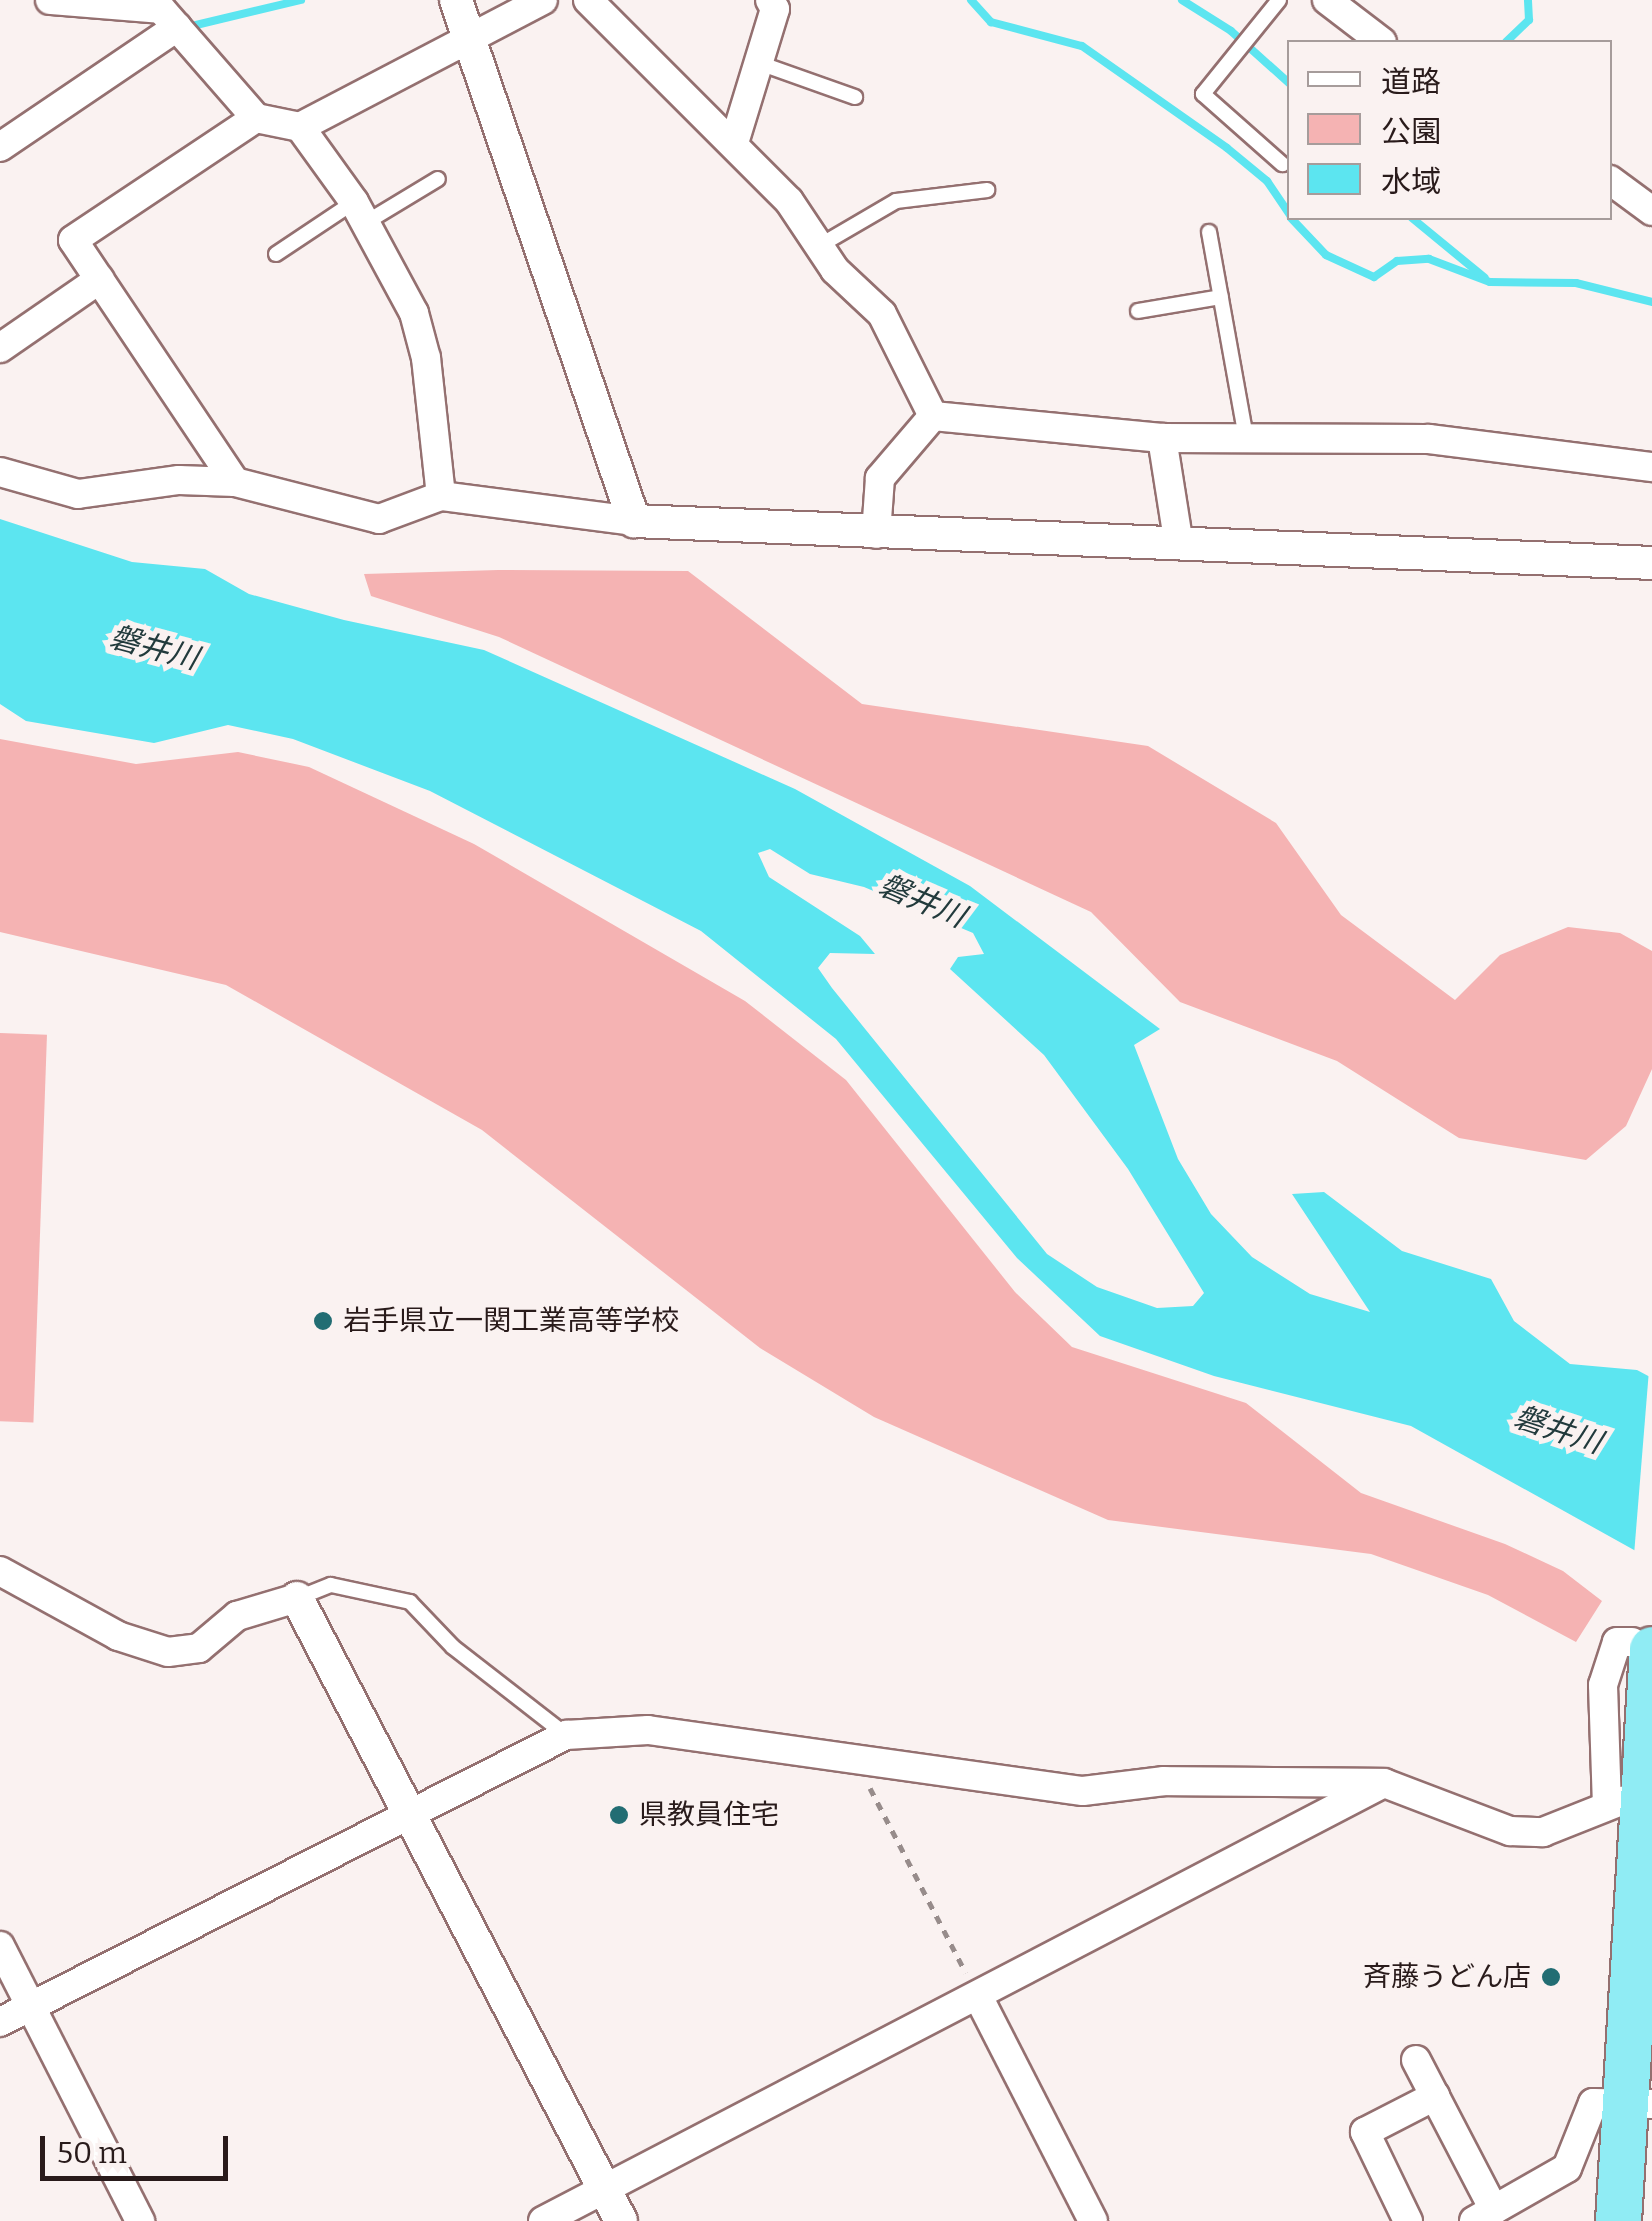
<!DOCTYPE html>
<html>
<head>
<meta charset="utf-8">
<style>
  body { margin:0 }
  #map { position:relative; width:1652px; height:2221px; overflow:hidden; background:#faf2f1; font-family:Bitter,"Noto Sans JP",serif }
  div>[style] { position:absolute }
  .green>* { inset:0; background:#f5b3b3; transform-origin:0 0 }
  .water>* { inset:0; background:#5ce5f0 }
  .pier>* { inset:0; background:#faf2f1 }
  .stream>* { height:8px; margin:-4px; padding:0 4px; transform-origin:4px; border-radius:4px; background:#5ce5f0 }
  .path>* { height:5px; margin-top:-2.5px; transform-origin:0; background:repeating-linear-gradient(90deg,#978c8b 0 8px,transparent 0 16px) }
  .roads { filter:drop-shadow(2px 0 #947070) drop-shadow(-2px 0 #947070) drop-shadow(0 2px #947070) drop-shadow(0 -2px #947070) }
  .service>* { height:14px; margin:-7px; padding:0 7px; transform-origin:7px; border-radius:7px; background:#fff }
  .minor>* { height:28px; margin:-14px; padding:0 14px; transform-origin:14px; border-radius:14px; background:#fff }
  .tertiary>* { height:32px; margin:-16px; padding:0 16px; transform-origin:16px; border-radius:16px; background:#fff }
  .trunk>* { height:45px; margin:-22.5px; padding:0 22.5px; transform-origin:22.5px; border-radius:22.5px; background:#90ecf4 }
  .dots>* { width:28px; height:28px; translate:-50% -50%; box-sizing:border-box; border:5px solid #faf2f1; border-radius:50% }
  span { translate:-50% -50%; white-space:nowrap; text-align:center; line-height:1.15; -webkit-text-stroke:10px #faf2f1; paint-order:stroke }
  .poi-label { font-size:28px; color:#291b1b }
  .left { translate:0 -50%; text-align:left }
  .right { translate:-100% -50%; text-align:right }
  .water-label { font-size:30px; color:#223a3c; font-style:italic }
  .legend { position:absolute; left:1287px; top:40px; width:325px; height:180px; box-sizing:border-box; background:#faf2f1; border:2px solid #a69c9b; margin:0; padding:12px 18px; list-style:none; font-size:30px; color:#291b1b }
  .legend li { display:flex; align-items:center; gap:20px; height:50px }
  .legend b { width:50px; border:2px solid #a69c9b }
  .scale { position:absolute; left:40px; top:2136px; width:188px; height:45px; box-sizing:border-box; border:5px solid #291b1b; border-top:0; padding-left:12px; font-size:30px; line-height:35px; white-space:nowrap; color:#291b1b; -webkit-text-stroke:8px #faf2f1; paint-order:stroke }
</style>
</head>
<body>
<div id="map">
  <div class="green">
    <div style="clip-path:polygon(498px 570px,688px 571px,862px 704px,1148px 746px,1276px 823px,1341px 915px,1455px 1000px,1500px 955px,1568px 927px,1620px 933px,1652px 951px,1652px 1069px,1626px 1126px,1586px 1160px,1459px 1138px,1337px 1061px,1180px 1002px,1091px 912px,499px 637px,371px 596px,364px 574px)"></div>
    <div style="clip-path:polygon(0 739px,136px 764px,238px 752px,309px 767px,474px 844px,745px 1001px,846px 1080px,1015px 1292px,1072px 1347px,1246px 1403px,1361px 1493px,1505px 1544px,1563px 1571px,1602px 1601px,1576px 1642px,1488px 1595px,1371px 1554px,1108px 1520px,874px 1417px,760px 1348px,482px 1130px,226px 985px,0 932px)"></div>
    <div style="left:0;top:1033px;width:47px;height:388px;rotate:2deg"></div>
  </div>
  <div class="water">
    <div style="clip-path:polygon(evenodd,0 519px,132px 562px,205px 569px,249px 594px,344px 620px,484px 650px,795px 789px,970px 886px,1160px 1029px,1134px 1045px,1178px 1159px,1211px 1214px,1252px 1257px,1310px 1294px,1370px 1312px,1292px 1194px,1324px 1192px,1402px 1251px,1491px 1279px,1514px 1321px,1570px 1364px,1637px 1370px,1652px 1378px,1652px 1560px,1411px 1426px,1214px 1376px,1100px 1336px,1017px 1258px,836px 1039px,701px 931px,430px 791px,293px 739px,228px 725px,154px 743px,26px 721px,0 704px,0 519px,770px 849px,810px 874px,864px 887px,973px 933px,984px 954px,958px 957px,950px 969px,1044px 1055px,1128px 1169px,1204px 1293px,1193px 1306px,1157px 1308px,1097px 1287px,1047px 1254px,832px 988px,818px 968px,830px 953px,875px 954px,860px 936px,769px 877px,758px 853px,770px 849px)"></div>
  </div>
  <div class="pier">
    <div style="clip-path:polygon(1649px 1370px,1652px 1372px,1652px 1565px,1634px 1555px)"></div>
  </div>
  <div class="stream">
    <div style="left:971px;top:0;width:30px;rotate:48deg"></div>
    <div style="left:991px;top:22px;width:94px;rotate:14.8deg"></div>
    <div style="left:1082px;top:46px;width:177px;rotate:35.1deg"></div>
    <div style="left:1227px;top:148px;width:52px;rotate:39.5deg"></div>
    <div style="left:1267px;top:181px;width:41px;rotate:55.9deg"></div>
    <div style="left:1182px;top:0;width:58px;rotate:32.3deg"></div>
    <div style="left:1231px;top:31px;width:79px;rotate:41.9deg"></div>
    <div style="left:196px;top:25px;width:108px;rotate:-13.4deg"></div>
    <div style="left:1506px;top:42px;width:32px;rotate:-44deg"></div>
    <div style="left:1529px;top:20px;width:20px;rotate:-93deg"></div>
    <div style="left:1291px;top:218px;width:51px;rotate:46.6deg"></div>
    <div style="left:1326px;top:255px;width:53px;rotate:24.6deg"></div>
    <div style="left:1374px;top:277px;width:28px;rotate:-35deg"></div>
    <div style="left:1397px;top:261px;width:32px;rotate:-4deg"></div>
    <div style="left:1429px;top:259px;width:65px;rotate:20.7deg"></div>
    <div style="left:1490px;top:282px;width:86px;rotate:0.7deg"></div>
    <div style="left:1576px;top:283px;width:78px;rotate:14deg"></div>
    <div style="left:1412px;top:218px;width:94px;rotate:39.4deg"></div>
  </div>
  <div class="path">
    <div style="left:870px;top:1788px;width:208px;rotate:62.6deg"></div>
  </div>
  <div class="roads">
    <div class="service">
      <div style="left:1279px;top:0;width:121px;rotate:129deg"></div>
      <div style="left:1203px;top:94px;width:106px;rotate:41.5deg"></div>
      <div style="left:759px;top:63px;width:102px;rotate:19.5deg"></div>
      <div style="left:365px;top:223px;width:85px;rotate:-31.1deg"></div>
      <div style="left:1209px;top:232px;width:209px;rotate:79.8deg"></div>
      <div style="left:819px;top:246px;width:89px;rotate:-30.3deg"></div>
      <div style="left:896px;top:201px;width:92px;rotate:-6.9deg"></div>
      <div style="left:276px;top:254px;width:94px;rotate:-33.7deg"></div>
      <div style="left:1138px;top:311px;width:84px;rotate:-9.6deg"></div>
      <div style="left:298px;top:1598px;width:35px;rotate:-22deg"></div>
      <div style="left:331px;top:1585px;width:81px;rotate:12.1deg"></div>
      <div style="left:410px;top:1602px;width:62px;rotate:46.3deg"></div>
      <div style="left:453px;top:1647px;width:143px;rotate:37.9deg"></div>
    </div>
    <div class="minor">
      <div style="left:50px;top:0;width:111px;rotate:4.6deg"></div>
      <div style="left:161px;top:9px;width:145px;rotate:48.9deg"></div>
      <div style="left:256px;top:118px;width:45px;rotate:11.6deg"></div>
      <div style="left:300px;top:127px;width:92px;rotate:54.2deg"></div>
      <div style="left:354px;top:202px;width:126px;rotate:61.6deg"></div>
      <div style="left:414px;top:313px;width:47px;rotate:75.1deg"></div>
      <div style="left:426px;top:358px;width:139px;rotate:83.8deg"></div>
      <div style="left:441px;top:496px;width:195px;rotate:7.4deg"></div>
      <div style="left:588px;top:0;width:284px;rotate:45deg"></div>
      <div style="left:789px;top:201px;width:83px;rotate:56.3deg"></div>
      <div style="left:835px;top:270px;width:64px;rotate:43.1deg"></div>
      <div style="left:882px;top:314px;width:114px;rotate:63.4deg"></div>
      <div style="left:933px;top:416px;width:82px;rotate:130.5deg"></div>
      <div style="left:880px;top:478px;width:56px;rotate:94.1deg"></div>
      <div style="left:1327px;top:0;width:69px;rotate:37.4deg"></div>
      <div style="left:300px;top:127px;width:274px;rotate:-27.6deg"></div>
      <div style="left:734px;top:143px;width:140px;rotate:-73deg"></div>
      <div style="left:775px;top:9px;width:10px;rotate:-119deg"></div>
      <div style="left:0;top:147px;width:214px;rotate:-34.1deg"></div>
      <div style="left:1610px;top:180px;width:52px;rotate:36.4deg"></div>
      <div style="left:0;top:348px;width:121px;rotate:-34.6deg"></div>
      <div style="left:933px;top:416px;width:230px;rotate:5.5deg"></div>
      <div style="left:1162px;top:438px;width:267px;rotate:0.2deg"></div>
      <div style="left:1429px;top:439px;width:225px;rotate:7.2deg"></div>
      <div style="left:1162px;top:438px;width:108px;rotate:81deg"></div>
      <div style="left:0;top:472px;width:81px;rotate:15.8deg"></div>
      <div style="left:78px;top:494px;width:102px;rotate:-7.9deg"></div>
      <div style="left:179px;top:480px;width:56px;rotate:2deg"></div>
      <div style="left:235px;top:482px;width:149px;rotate:14.4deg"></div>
      <div style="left:379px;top:519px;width:66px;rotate:-20.4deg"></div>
      <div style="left:235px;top:482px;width:291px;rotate:-123.8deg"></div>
      <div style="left:73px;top:240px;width:220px;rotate:-33.7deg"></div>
      <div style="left:0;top:1571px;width:135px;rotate:28.8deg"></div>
      <div style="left:118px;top:1636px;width:52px;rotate:17.7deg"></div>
      <div style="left:168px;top:1652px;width:31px;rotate:-7deg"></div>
      <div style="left:199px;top:1648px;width:50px;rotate:-40.1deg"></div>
      <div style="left:237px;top:1616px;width:63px;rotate:-16.7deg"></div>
      <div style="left:1607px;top:1806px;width:121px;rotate:-91.9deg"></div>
      <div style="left:1603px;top:1685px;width:45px;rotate:-72deg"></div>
      <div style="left:1617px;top:1642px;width:15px"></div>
      <div style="left:0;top:1946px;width:309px;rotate:63deg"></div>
      <div style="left:979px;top:1998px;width:250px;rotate:62.9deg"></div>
      <div style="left:0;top:2022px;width:635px;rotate:-26.89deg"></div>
      <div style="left:566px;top:1735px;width:82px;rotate:-3.5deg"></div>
      <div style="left:648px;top:1730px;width:439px;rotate:8deg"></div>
      <div style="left:1083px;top:1791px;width:82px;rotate:-7deg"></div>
      <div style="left:1164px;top:1781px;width:220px;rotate:0.5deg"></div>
      <div style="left:1384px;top:1783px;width:135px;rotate:20.9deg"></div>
      <div style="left:1510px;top:1831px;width:33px;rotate:2deg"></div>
      <div style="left:1543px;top:1832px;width:84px;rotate:-21.7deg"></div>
      <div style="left:1621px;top:1801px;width:31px;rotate:-7deg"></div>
      <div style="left:1416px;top:2060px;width:169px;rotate:62.5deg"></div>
      <div style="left:543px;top:2221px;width:942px;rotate:-27.52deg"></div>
      <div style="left:1408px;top:2221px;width:99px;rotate:-115.8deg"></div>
      <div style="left:1365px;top:2132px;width:79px;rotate:-27.2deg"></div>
      <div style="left:1474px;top:2221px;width:107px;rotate:-29.7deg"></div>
      <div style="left:1567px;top:2168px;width:70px;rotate:-68.2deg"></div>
      <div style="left:1593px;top:2103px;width:59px;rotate:1deg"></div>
    </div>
    <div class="tertiary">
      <div style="left:456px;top:0;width:551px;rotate:71.14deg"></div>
      <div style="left:634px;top:521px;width:1019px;rotate:2.36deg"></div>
      <div style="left:297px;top:1598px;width:702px;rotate:62.52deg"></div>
    </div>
    <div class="trunk">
      <div style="left:1618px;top:2221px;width:573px;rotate:-86.6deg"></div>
    </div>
  </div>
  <div class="dots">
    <div style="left:323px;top:1321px;background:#226d73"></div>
    <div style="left:619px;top:1815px;background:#226d73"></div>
    <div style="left:1551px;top:1977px;background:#226d73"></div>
  </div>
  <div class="poi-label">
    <span class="left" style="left:343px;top:1321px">岩手県立一関工業高等学校</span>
    <span class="left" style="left:639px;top:1815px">県教員住宅</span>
    <span class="right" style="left:1531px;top:1977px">斉藤うどん店</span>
  </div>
  <div class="water-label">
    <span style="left:154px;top:648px;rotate:15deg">磐井川</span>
    <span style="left:922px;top:901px;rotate:23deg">磐井川</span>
    <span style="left:1558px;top:1430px;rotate:18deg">磐井川</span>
  </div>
  <ul class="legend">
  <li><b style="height:12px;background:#fff"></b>道路</li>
  <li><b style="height:28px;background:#f5b3b3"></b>公園</li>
  <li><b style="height:28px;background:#5ce5f0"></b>水域</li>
  </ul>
  <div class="scale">50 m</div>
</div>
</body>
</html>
